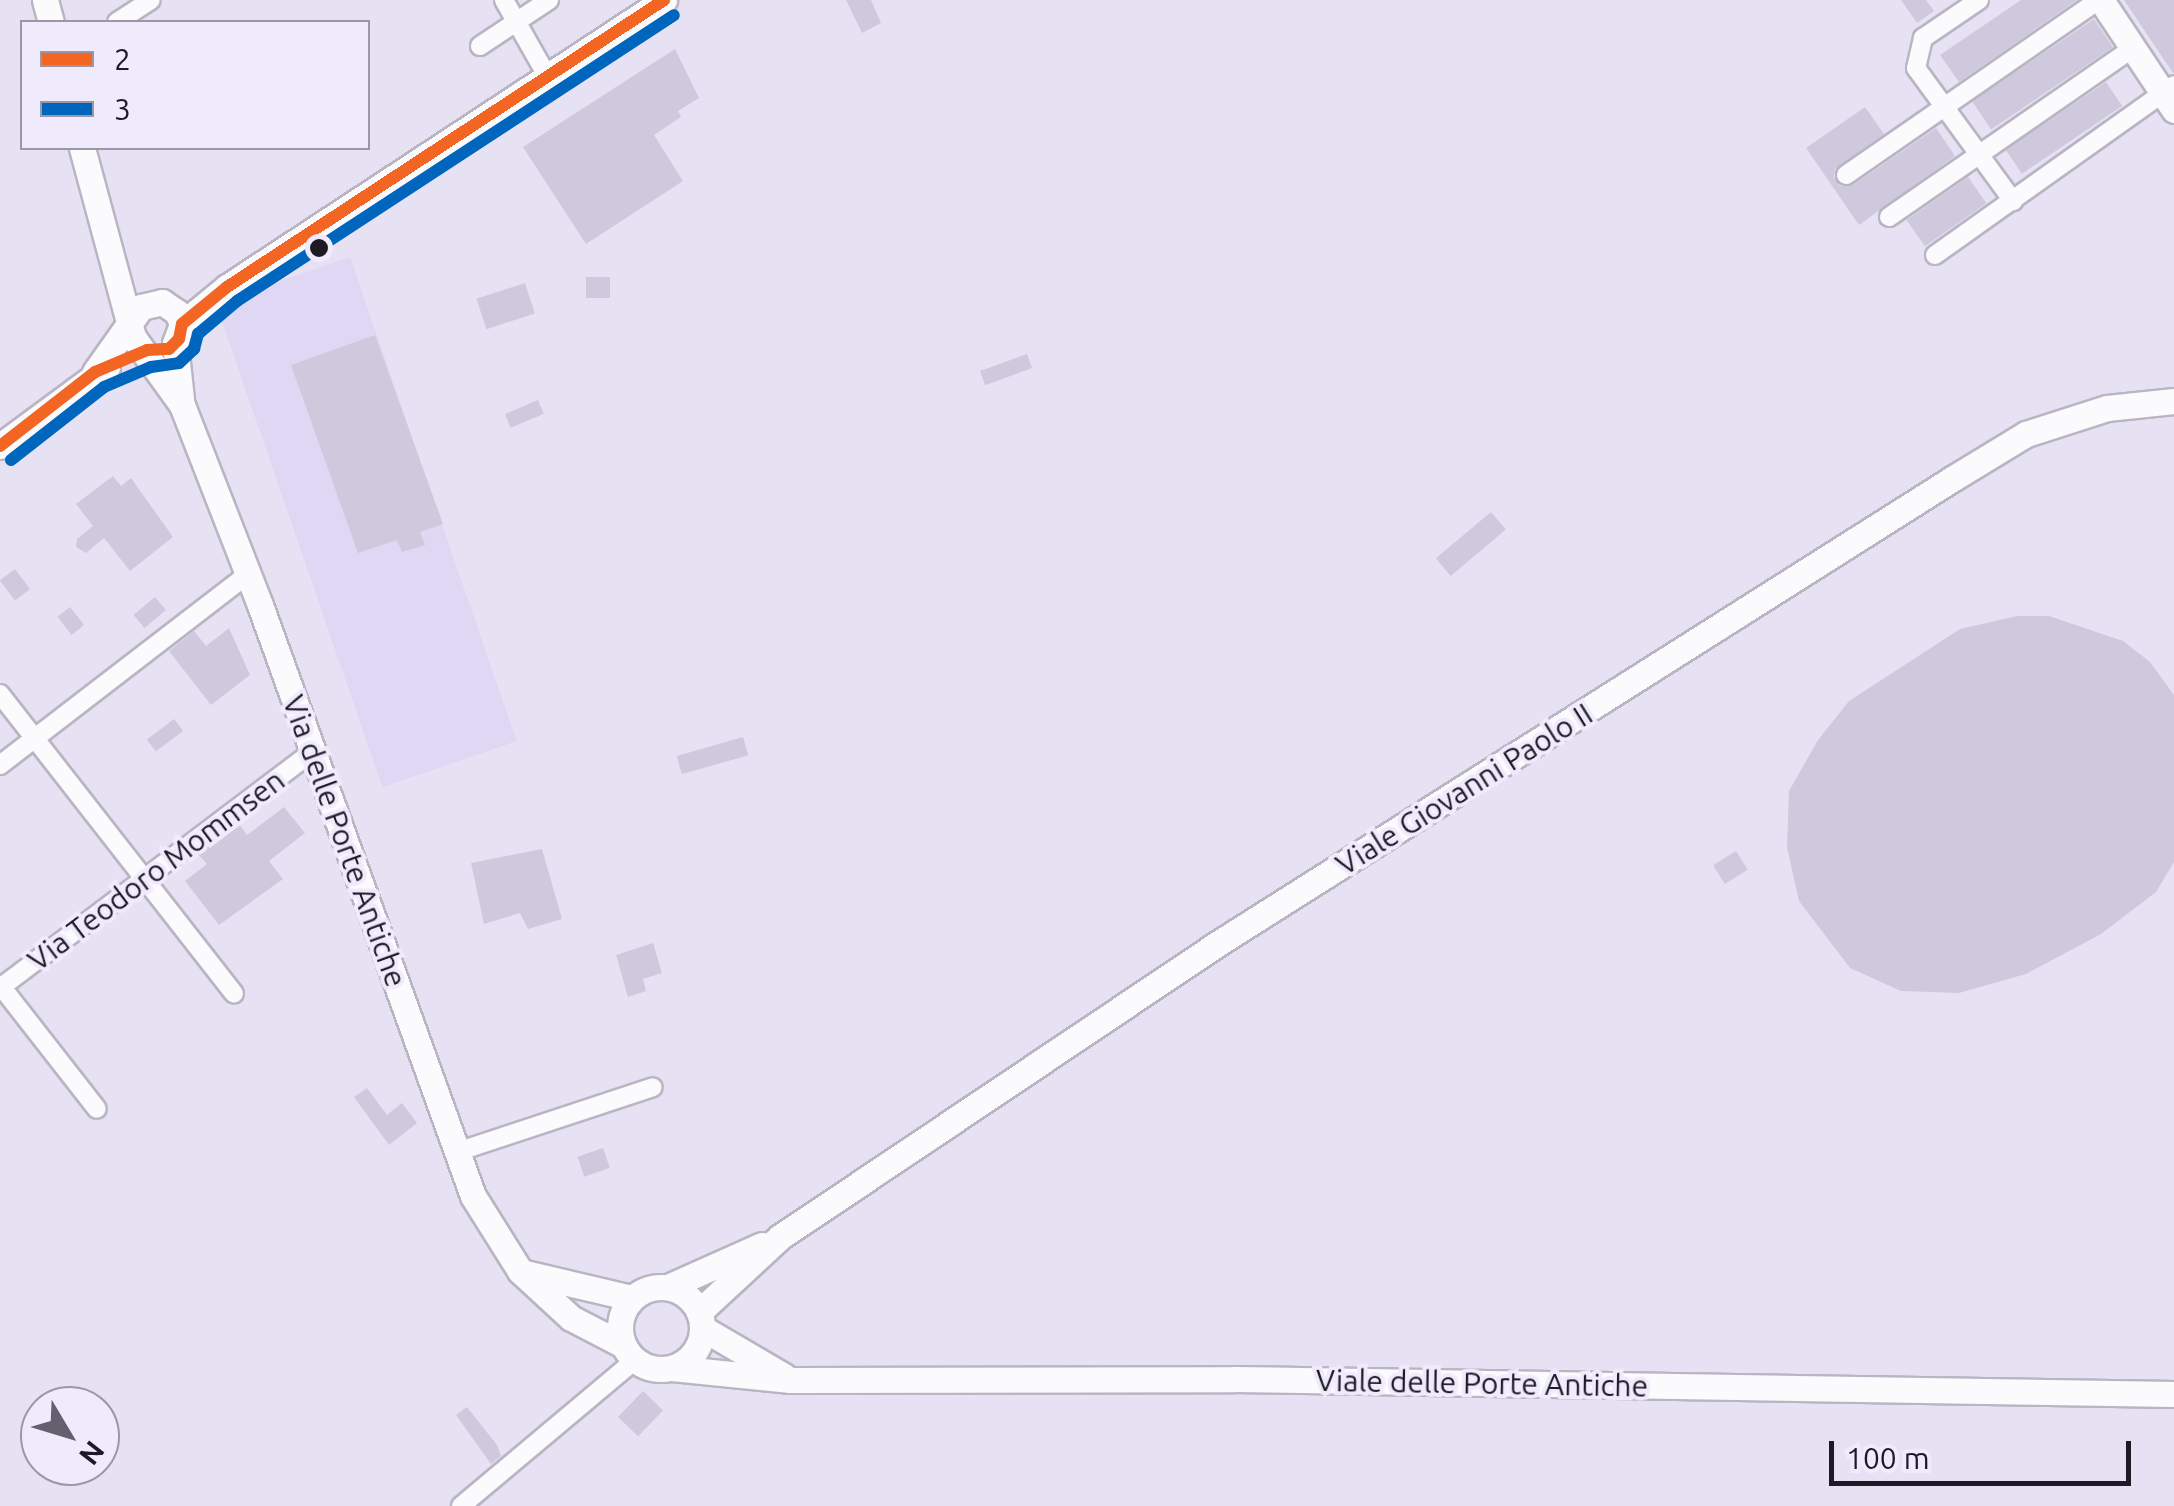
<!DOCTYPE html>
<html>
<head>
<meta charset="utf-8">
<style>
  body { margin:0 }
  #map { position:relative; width:2174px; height:1506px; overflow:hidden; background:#e7e2f3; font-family:Ubuntu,sans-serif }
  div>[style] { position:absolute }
  .built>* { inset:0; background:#e0d7f4; transform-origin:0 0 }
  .building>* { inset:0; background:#cec9dc; transform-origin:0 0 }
  .roads { filter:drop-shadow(2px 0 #b9b5c3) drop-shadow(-2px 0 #b9b5c3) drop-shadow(0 2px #b9b5c3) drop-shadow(0 -2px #b9b5c3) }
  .street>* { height:18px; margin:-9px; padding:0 9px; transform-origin:9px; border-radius:9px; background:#fbfbfd }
  .secondary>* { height:25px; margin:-12.5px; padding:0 12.5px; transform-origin:12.5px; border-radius:12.5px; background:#fbfbfd }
  .secondary>.ring { margin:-12.5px; padding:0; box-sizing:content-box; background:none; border:25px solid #fbfbfd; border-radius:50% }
  .bus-1>* { height:12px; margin:-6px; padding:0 6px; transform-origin:6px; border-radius:6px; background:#f26522 }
  .bus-2>* { height:12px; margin:-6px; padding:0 6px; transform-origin:6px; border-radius:6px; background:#0065bd }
  .dots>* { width:28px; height:28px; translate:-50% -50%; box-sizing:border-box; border:5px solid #f0eafd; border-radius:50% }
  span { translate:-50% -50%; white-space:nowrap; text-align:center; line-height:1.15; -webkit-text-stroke:8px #f0eafd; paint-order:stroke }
  .street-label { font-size:30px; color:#1e1a25 }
  .legend { position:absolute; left:20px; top:20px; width:350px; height:130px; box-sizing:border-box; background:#f0eafd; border:2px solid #9c97a7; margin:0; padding:12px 18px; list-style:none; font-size:30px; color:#1e1a25 }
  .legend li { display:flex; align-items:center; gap:20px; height:50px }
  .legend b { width:50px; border:2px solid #9c97a7 }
  .north { position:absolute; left:20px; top:1386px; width:100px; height:100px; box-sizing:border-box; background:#f0eafd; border:2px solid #9c97a7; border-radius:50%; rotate:128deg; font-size:28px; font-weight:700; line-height:40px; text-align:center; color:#1e1a25 }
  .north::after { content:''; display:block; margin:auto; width:35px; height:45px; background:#64606d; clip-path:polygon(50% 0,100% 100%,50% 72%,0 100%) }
  .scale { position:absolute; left:1829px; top:1441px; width:302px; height:45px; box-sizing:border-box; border:5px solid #1e1a25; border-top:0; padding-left:12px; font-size:30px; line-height:35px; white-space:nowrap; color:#1e1a25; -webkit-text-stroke:8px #f0eafd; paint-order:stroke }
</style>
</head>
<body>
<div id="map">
  <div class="built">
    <div style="left:350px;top:257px;width:512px;height:142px;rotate:71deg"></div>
  </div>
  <div class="building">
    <div style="clip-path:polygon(846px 0,871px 0,881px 23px,862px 33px)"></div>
    <div style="clip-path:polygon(1901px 0,1926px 0,1934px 11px,1917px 23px)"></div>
    <div style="clip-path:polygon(2021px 0,2077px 0,1959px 82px,1940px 55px)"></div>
    <div style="clip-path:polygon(2124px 0,2174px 0,2174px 73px,2173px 73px)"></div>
    <div style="left:2094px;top:19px;width:34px;height:147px;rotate:56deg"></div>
    <div style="clip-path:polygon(675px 49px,699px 98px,678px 111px,681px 117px,654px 135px,683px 181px,586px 244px,523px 147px)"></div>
    <div style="left:2106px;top:82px;width:29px;height:121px;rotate:56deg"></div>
    <div style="clip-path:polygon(1865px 107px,1884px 134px,1835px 169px,1834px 177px,1840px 186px,1853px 185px,1936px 128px,1955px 156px,1859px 225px,1806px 148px)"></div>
    <div style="left:1968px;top:177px;width:32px;height:75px;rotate:55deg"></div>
    <div style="left:586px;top:277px;width:24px;height:21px"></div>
    <div style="left:525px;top:283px;width:32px;height:51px;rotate:72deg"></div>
    <div style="clip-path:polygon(375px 335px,443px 524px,420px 532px,425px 545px,402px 552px,397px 540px,358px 553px,291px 365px)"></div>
    <div style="left:1027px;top:354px;width:15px;height:50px;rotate:70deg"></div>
    <div style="left:538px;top:400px;width:15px;height:36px;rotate:67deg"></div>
    <div style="clip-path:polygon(113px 476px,121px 486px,131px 478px,173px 537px,130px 571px,104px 538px,86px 553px,76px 547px,77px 539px,93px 526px,76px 504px)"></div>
    <div style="left:1491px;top:512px;width:23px;height:72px;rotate:50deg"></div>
    <div style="left:15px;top:569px;width:25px;height:19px;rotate:53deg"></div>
    <div style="left:155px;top:597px;width:17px;height:28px;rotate:50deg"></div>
    <div style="left:70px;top:607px;width:23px;height:16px;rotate:52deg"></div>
    <div style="clip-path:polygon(2017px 616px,2049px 616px,2123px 641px,2150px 662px,2174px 695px,2174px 862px,2156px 892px,2101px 934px,2026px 974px,1959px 993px,1901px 991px,1850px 968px,1799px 901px,1787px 847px,1789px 791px,1818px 740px,1849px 701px,1960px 629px)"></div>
    <div style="clip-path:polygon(229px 628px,250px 675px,211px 705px,169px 651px,194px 631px,206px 646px)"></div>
    <div style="left:174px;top:719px;width:15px;height:34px;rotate:53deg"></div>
    <div style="left:743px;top:737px;width:19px;height:69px;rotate:74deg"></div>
    <div style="clip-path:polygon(284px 807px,305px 833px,269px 861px,283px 879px,219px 925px,185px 881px,207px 864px,198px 854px,238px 823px,247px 835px)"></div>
    <div style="clip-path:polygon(542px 849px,562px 919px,528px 929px,520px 913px,484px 924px,471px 863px)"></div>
    <div style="left:1736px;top:851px;width:22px;height:27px;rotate:58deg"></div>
    <div style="clip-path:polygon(653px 943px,662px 973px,643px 979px,646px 991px,628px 997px,616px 955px)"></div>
    <div style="clip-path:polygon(367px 1088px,387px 1115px,402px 1103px,417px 1123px,389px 1145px,354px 1097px)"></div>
    <div style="left:603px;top:1148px;width:21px;height:27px;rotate:71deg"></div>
    <div style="left:643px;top:1391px;width:28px;height:36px;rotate:44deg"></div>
    <div style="clip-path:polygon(467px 1407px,497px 1445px,501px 1456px,491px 1464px,456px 1415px)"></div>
  </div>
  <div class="roads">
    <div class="street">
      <div style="left:504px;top:0;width:85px;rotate:60.4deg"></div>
      <div style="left:1979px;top:0;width:68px;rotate:145.8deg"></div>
      <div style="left:1923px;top:38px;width:31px;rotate:103deg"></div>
      <div style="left:1916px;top:68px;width:165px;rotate:53.9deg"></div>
      <div style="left:117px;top:22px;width:40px;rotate:-32.9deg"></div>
      <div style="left:480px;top:46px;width:83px;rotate:-33.7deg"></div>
      <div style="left:1846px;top:175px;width:308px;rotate:-34.7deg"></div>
      <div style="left:1889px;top:217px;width:297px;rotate:-34.7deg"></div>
      <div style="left:1935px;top:255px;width:293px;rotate:-35.4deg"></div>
      <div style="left:0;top:694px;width:380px;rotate:52deg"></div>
      <div style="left:0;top:765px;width:313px;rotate:-37.6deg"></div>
      <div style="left:0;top:985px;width:157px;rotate:52deg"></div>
      <div style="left:0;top:988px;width:393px;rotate:-37.1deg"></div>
      <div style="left:457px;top:1152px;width:206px;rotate:-18.3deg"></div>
      <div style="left:461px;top:1506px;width:227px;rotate:-40deg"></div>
    </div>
    <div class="secondary">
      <div style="left:45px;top:0;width:23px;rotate:75deg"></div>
      <div style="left:2101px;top:0;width:132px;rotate:56.4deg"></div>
      <div style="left:82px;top:148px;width:196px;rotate:74.9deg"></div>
      <div style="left:133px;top:337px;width:84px;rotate:54.2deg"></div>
      <div style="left:182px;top:405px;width:215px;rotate:68.7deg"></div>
      <div style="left:260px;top:605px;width:628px;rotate:70.18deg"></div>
      <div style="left:473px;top:1196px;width:89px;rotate:57.9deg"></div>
      <div style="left:520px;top:1271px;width:69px;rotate:42.7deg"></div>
      <div style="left:571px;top:1318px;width:59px;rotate:27.4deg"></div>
      <div style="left:182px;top:324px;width:58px;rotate:-39.4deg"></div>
      <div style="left:227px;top:287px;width:523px;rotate:-33.29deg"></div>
      <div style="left:95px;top:372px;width:80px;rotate:-54.7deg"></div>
      <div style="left:141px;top:307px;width:22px;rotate:-13deg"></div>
      <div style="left:162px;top:302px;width:18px;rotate:34deg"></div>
      <div style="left:177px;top:312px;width:13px;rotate:67deg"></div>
      <div style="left:182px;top:324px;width:20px;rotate:110deg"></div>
      <div style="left:175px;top:343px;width:56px;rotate:83.9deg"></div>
      <div style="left:0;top:446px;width:133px;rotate:-36.4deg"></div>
      <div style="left:525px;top:1273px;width:110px;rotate:13.2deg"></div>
      <div class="ring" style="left:620px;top:1287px;width:57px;height:57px"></div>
      <div style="left:668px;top:1287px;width:103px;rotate:-24.1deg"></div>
      <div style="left:699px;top:1312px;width:110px;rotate:-42.8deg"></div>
      <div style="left:780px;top:1237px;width:526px;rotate:-33.84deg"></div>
      <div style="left:1217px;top:944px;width:870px;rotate:-32.32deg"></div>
      <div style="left:1952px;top:479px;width:87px;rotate:-31.3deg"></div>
      <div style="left:2026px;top:434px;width:85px;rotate:-17.8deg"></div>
      <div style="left:2107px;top:408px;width:67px;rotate:-6deg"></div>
      <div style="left:702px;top:1328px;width:95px;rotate:30.3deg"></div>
      <div style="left:672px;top:1368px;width:119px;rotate:5.8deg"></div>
      <div style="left:790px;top:1380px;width:444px;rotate:-0.1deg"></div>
      <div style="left:1234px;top:1379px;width:940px;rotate:0.91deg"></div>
    </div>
  </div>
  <div class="bus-1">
    <div style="left:0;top:446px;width:120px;rotate:-37.9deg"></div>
    <div style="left:95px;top:372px;width:56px;rotate:-22.9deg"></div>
    <div style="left:147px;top:350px;width:22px;rotate:-3deg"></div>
    <div style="left:169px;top:349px;width:14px;rotate:-45deg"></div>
    <div style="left:179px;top:339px;width:15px;rotate:-79deg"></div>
    <div style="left:182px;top:324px;width:58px;rotate:-39.4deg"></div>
    <div style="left:227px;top:287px;width:523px;rotate:-33.29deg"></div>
  </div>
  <div class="bus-2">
    <div style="left:11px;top:460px;width:118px;rotate:-38.1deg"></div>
    <div style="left:104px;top:387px;width:51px;rotate:-23.1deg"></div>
    <div style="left:151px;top:367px;width:28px;rotate:-8deg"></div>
    <div style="left:179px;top:363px;width:21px;rotate:-43deg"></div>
    <div style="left:194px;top:349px;width:16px;rotate:-75deg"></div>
    <div style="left:198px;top:334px;width:51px;rotate:-40.2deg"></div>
    <div style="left:237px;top:301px;width:522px;rotate:-33.2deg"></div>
  </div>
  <div class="dots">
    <div style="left:319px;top:248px;background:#1e1a25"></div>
  </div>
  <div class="street-label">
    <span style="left:1464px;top:789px;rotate:-32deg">Viale Giovanni Paolo II</span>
    <span style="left:345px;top:841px;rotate:70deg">Via delle Porte Antiche</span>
    <span style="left:156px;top:870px;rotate:-37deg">Via Teodoro Mommsen</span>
    <span style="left:1482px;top:1383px;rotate:1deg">Viale delle Porte Antiche</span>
  </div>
  <ul class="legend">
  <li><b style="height:12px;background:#f26522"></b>2</li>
  <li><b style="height:12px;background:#0065bd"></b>3</li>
  </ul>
  <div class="north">N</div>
  <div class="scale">100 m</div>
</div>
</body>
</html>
